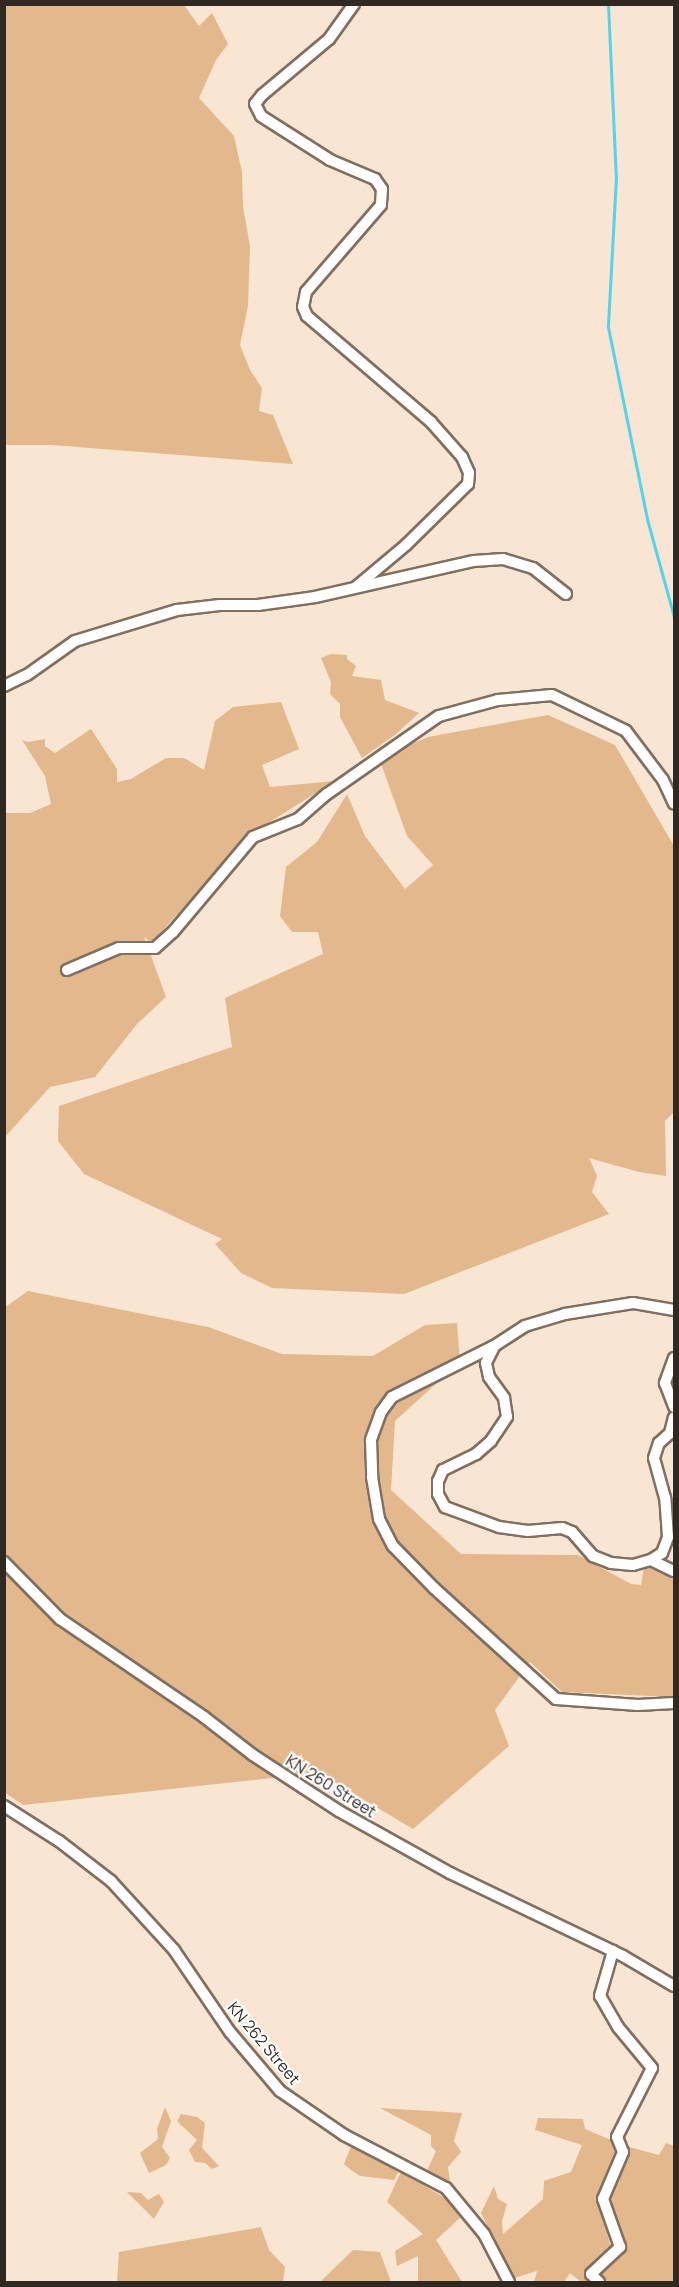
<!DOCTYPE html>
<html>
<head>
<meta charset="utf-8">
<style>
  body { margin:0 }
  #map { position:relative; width:679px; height:2287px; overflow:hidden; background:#f8e5d2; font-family:Manrope,sans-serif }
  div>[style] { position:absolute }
  .green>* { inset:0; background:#e3b88c }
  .stream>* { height:3px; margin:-1.5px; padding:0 1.5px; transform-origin:1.5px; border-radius:1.5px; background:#4fd5ed }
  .roads { filter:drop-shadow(2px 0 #80705f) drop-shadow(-2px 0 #80705f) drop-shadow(0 2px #80705f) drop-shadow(0 -2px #80705f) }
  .minor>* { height:10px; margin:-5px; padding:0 5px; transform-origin:5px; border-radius:5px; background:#fff }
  span { translate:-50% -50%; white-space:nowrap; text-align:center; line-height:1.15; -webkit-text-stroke:4.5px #fff; paint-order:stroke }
  .street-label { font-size:16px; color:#302922 }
  .frame { position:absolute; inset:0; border:6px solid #302922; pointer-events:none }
</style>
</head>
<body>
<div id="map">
  <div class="green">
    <div style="clip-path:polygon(4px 5px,184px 5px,199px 26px,212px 13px,228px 44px,216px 60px,199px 98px,234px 136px,242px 172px,243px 207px,250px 246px,248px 306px,240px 345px,250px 370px,262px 388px,259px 411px,273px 415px,293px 464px,52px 445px,5px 445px)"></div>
    <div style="clip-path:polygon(331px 654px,347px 655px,347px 659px,356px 666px,352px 676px,381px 680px,385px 700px,419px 713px,396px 734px,362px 758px,340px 717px,340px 704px,330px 694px,331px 682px,321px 658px)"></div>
    <div style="clip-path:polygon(281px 702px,299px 749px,262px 765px,270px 787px,335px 781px,252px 833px,151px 943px,144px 937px,166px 997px,137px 1024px,95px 1077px,50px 1087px,5px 1137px,5px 813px,30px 813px,51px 804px,45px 776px,22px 740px,28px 742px,45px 739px,45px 746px,55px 753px,91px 729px,117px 769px,117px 782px,131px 779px,166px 758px,184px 758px,204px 770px,215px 721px,233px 707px)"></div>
    <div style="clip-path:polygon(548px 715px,615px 745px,674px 846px,674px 1112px,665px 1121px,666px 1176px,639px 1172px,589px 1158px,597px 1176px,592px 1192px,609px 1214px,404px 1294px,272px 1288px,241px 1273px,215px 1244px,222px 1239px,84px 1174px,58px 1141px,59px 1106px,232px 1047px,225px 998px,323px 954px,318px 932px,292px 932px,280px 916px,286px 867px,317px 842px,347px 794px,365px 836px,405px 889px,433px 865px,407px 836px,379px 758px,428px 737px)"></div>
    <div style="clip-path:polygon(28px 1291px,208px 1327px,282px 1354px,373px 1356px,425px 1325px,457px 1323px,460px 1362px,395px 1421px,391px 1490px,461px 1554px,578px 1555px,631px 1584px,641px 1585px,645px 1561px,674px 1574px,674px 1697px,562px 1692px,530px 1662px,495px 1710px,509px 1746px,413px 1829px,319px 1773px,23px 1805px,4px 1792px,4px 1308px)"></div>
    <div style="clip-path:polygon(165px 2107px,171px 2121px,162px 2147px,170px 2158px,166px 2165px,149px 2173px,140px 2153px,158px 2139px,157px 2129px)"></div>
    <div style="clip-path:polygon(380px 2108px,462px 2113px,454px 2141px,461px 2152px,448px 2167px,450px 2183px,427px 2171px,436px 2151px,431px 2146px,431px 2135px)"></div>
    <div style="clip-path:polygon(181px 2114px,197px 2117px,205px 2123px,202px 2148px,219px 2166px,212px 2169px,205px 2163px,195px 2162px,189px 2150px,197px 2140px,177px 2121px)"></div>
    <div style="clip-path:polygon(538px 2118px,583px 2119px,585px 2129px,611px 2140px,617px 2150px,597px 2196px,611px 2248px,586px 2273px,593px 2282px,581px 2282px,570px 2273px,564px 2282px,534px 2282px,537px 2271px,514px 2278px,481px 2213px,494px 2186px,498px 2199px,507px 2204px,502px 2221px,503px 2234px,543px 2199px,544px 2181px,571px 2172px,582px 2145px,535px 2130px)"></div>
    <div style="clip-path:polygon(666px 2143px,674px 2146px,674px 2282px,607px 2282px,596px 2270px,626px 2249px,608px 2200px,629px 2147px,659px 2155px)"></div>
    <div style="clip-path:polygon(352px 2144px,401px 2167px,394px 2180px,360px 2176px,351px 2170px,344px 2164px)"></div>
    <div style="clip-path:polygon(401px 2172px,445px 2198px,462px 2216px,436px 2240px,462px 2282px,418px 2282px,418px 2256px,397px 2266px,395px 2251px,423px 2234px,387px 2202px)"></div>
    <div style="clip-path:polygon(127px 2192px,141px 2193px,148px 2200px,159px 2194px,164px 2202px,154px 2219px)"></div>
    <div style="clip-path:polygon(261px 2227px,269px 2250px,285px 2267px,283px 2282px,117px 2282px,119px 2252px)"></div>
    <div style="clip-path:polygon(353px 2250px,380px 2252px,391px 2282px,320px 2282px)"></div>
  </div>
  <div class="stream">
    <div style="left:608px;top:4px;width:173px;rotate:87.4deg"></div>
    <div style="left:616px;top:177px;width:150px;rotate:93.1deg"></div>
    <div style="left:608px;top:327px;width:196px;rotate:78.5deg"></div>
    <div style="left:647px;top:519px;width:102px;rotate:74.6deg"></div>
  </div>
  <div class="roads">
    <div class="minor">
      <div style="left:354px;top:4px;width:43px;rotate:125.5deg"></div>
      <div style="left:329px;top:39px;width:87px;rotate:140.1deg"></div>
      <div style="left:262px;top:95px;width:11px;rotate:128deg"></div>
      <div style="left:255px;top:104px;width:13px;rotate:63deg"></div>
      <div style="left:261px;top:116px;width:82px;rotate:32.5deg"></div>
      <div style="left:330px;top:160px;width:49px;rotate:22.9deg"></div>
      <div style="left:375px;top:179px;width:12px;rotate:55deg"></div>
      <div style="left:382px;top:189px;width:16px;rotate:94deg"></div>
      <div style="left:381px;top:205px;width:115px;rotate:130.8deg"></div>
      <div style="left:306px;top:292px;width:15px;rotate:101deg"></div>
      <div style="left:303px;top:307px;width:10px;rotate:66deg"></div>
      <div style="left:307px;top:316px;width:163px;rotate:40.5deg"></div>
      <div style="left:431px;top:422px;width:47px;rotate:48.5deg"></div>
      <div style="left:462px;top:457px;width:17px;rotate:66deg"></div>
      <div style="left:469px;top:473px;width:11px;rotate:95deg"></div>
      <div style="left:468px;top:484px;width:87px;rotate:135.5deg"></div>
      <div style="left:406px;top:545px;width:65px;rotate:140deg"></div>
      <div style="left:4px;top:686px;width:25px;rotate:-26deg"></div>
      <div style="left:27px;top:675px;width:59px;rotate:-35.3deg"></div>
      <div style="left:75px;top:641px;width:107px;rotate:-16.9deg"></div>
      <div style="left:177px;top:610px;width:43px;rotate:-6.6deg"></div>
      <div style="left:220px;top:605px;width:38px"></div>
      <div style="left:258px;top:605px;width:58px;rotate:-8deg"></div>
      <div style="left:315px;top:597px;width:163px;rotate:-12.8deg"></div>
      <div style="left:474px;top:561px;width:29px;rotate:-4deg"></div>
      <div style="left:503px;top:559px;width:31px;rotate:17deg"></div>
      <div style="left:533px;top:568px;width:42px;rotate:38.2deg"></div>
      <div style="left:67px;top:970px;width:56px;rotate:-22.9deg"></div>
      <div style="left:119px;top:948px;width:36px"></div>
      <div style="left:155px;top:948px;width:24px;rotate:-42deg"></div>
      <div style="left:173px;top:932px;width:124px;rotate:-49.9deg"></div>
      <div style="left:253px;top:837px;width:48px;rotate:-21.8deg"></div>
      <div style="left:298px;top:819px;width:38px;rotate:-41deg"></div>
      <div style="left:327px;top:794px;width:136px;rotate:-34.9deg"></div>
      <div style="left:439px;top:716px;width:61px;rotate:-15.2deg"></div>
      <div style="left:498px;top:700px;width:54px;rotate:-5.3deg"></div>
      <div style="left:552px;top:695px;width:82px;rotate:25.9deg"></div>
      <div style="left:626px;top:731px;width:61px;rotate:52.9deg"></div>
      <div style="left:663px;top:780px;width:26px;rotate:65deg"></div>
      <div style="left:674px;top:1310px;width:42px;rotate:-170.3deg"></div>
      <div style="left:633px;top:1303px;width:69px;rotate:170.8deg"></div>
      <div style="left:565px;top:1314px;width:42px;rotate:163.3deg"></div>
      <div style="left:525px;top:1326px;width:37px;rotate:147deg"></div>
      <div style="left:494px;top:1346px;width:114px;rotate:153.4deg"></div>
      <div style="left:392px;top:1397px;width:19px;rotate:126deg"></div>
      <div style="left:381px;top:1412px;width:30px;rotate:110deg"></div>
      <div style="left:371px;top:1440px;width:37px;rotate:88deg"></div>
      <div style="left:372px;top:1477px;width:43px;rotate:80.5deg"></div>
      <div style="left:379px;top:1519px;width:30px;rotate:63deg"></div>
      <div style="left:393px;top:1546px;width:59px;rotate:45.7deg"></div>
      <div style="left:434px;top:1588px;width:165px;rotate:42.3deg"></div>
      <div style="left:556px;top:1699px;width:82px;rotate:4.2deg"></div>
      <div style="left:638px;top:1705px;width:36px;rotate:-3deg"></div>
      <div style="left:494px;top:1347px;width:18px;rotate:117deg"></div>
      <div style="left:486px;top:1363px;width:14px;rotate:78deg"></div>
      <div style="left:489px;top:1377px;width:26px;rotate:54deg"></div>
      <div style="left:504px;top:1398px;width:19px;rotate:81deg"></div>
      <div style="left:507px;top:1417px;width:29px;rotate:124deg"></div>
      <div style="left:491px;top:1441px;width:20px;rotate:139deg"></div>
      <div style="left:476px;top:1454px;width:37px;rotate:154deg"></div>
      <div style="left:443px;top:1470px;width:12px;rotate:114deg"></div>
      <div style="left:438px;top:1481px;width:13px;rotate:90deg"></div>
      <div style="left:438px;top:1494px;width:15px;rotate:62deg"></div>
      <div style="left:445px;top:1507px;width:58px;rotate:20.3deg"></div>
      <div style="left:499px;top:1527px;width:29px;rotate:8deg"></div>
      <div style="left:528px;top:1531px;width:34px;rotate:-5deg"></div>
      <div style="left:562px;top:1528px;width:11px;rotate:22deg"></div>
      <div style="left:572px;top:1532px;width:32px;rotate:49deg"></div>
      <div style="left:593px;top:1556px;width:19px;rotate:21deg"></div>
      <div style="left:611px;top:1563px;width:22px;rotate:5deg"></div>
      <div style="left:633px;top:1565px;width:19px;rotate:-16deg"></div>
      <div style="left:651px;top:1560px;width:25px;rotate:26deg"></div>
      <div style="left:674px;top:1358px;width:27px;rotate:110deg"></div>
      <div style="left:665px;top:1383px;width:26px;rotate:69deg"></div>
      <div style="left:651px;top:1560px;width:13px;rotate:-32deg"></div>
      <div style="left:662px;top:1553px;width:17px;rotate:-69deg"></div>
      <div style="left:668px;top:1537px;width:39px;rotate:-94deg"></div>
      <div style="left:665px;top:1498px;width:41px;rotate:-105.4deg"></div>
      <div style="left:654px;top:1458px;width:16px;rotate:-72deg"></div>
      <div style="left:659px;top:1443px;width:15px;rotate:-42deg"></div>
      <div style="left:670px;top:1433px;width:16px;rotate:-76deg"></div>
      <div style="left:4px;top:1562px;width:80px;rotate:45.5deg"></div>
      <div style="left:60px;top:1619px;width:174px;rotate:34.2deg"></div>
      <div style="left:204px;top:1717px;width:62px;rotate:37.8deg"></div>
      <div style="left:253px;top:1755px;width:103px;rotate:33.1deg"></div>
      <div style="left:339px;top:1811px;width:127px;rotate:29.2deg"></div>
      <div style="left:450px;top:1873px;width:192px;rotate:25.6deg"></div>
      <div style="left:623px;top:1956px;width:59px;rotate:30.5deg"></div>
      <div style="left:4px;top:1806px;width:65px;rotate:32.5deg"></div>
      <div style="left:59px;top:1841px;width:66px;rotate:37.6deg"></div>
      <div style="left:111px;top:1881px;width:93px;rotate:47.6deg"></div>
      <div style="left:174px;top:1950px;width:99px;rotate:55.7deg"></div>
      <div style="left:230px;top:2032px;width:77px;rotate:49.7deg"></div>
      <div style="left:280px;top:2091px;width:78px;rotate:34.5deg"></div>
      <div style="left:344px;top:2135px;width:115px;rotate:27.5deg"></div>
      <div style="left:446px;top:2188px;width:60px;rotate:50.4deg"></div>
      <div style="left:484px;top:2234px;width:54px;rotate:62.5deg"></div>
      <div style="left:599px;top:2282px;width:11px;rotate:-135deg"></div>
      <div style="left:591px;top:2274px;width:40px;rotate:-43deg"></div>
      <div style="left:620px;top:2247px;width:51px;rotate:-109.5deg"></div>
      <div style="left:603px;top:2199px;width:51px;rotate:-66.9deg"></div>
      <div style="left:623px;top:2152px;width:16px;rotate:-112deg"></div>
      <div style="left:617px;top:2137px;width:77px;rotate:-63.1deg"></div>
      <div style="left:652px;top:2068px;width:53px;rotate:-129.7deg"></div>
      <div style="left:618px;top:2027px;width:36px;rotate:-120deg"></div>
      <div style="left:600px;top:1996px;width:47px;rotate:-73.9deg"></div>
    </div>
  </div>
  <div class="street-label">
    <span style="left:331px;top:1786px;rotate:32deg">KN 260 Street</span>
    <span style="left:264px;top:2043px;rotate:50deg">KN 262 Street</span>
  </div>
  <div class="frame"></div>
</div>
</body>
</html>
